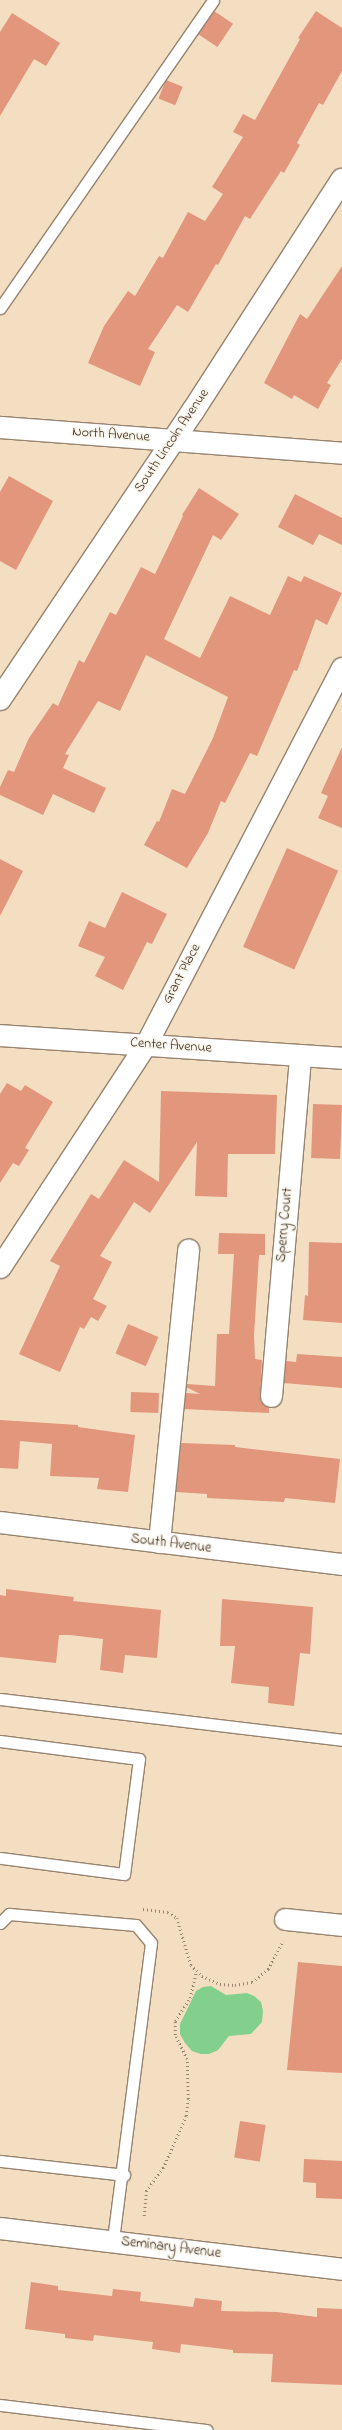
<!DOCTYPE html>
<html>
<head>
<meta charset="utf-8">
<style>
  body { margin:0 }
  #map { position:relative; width:342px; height:2430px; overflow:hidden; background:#f3dec2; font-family:"Indie Flower",sans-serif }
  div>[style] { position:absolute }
  .green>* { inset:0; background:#83d08e }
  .building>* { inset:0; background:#e2967c; transform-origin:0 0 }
  .path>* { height:2.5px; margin-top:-1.25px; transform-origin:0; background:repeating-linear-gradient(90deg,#978470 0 1px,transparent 0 4px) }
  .roads { filter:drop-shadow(1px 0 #978470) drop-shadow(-1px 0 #978470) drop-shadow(0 1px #978470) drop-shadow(0 -1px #978470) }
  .service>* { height:11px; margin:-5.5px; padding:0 5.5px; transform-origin:5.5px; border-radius:5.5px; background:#fff }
  .minor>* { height:21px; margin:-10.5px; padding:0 10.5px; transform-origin:10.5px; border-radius:10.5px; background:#fff }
  .tertiary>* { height:22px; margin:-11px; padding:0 11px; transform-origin:11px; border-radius:11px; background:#fff }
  span { translate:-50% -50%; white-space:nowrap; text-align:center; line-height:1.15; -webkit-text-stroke:3px #f7f3e8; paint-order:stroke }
  .street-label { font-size:14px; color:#3b2a1e }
</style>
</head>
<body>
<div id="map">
  <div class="green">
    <div style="clip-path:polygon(211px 1986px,226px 1995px,247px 1993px,254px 1996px,261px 2002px,263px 2011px,262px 2022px,251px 2034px,229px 2036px,218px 2050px,209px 2054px,201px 2054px,192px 2051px,185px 2043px,180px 2034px,180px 2024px,196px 1991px,203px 1987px)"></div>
  </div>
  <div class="building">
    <div style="left:214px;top:11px;width:23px;height:28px;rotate:34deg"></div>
    <div style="clip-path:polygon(316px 11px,342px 28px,342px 71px,323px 105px,319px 103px,297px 143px,300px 145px,284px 173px,281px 171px,250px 219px,245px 216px,218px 265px,216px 264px,188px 312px,177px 305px,148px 349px,155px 352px,140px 386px,88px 363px,104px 326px,128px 291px,135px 296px,159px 256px,163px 258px,188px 212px,205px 221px,223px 194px,212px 187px,243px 137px,233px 132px,243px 114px,255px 120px,300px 39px,298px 38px)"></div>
    <div style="clip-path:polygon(12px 13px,60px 43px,46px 66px,34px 59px,0 116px,0 32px)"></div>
    <div style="left:166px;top:80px;width:18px;height:20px;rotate:22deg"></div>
    <div style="clip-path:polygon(342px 266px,342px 359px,327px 383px,331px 385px,318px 409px,294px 395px,292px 399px,264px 383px,300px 314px,307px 319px)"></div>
    <div style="clip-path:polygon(9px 476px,53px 501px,16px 570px,0 561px,0 492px)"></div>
    <div style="clip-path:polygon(199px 488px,239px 514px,221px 540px,213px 535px,164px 639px,200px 658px,230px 596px,270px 615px,288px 576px,301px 582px,304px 576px,342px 593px,327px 625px,316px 619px,297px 671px,294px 670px,257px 756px,250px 753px,225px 803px,221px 801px,208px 833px,187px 868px,144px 845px,157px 821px,159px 822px,172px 789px,185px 794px,213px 738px,228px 697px,146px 655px,120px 711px,98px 701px,65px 754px,69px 755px,63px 768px,106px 788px,94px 813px,53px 794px,43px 815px,0 795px,0 787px,8px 770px,14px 772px,29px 738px,53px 703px,58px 706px,79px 660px,84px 663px,110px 612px,116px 615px,141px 567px,155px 574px,183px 516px,182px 515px)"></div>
    <div style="clip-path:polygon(295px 494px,342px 518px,342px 545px,319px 534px,313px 545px,278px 527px)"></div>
    <div style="clip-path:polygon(342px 747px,342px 828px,318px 818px,328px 796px,321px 793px)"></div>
    <div style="left:287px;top:848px;width:56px;height:108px;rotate:24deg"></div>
    <div style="clip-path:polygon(0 859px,23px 871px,0 916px)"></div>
    <div style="clip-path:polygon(122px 892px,167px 914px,152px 944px,147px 942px,123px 990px,95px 976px,105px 957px,78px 946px,89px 921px,105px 928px)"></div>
    <div style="clip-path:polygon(7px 1083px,21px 1091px,25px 1085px,53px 1102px,25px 1148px,29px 1150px,19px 1166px,13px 1163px,0 1183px,0 1094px)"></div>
    <div style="clip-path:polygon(161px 1091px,277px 1095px,275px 1154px,228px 1154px,227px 1197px,195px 1196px,197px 1142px,150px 1213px,134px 1202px,100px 1256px,112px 1262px,93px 1299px,107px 1306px,98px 1321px,91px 1317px,84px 1329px,80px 1327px,60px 1372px,19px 1354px,60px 1266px,50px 1261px,91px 1194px,99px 1199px,124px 1160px,159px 1182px)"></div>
    <div style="left:313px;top:1104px;width:29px;height:54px;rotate:2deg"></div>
    <div style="clip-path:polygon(219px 1233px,265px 1234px,265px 1255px,259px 1255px,254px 1335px,255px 1359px,262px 1360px,260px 1401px,269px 1408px,269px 1413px,184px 1409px,186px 1393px,200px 1394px,186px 1387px,187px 1384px,215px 1386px,217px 1334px,229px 1334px,234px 1254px,218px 1254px)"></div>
    <div style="clip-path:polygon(309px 1242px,342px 1243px,342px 1323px,303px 1320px,305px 1295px,308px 1296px)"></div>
    <div style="left:128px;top:1324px;width:33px;height:32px;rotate:23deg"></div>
    <div style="clip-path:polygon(297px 1354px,342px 1357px,342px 1388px,284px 1383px,286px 1361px,296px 1362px)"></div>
    <div style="left:131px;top:1392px;width:28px;height:20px;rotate:2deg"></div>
    <div style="clip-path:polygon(0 1420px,78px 1425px,78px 1427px,135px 1435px,128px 1492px,97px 1489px,99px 1478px,50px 1476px,52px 1444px,20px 1441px,18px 1469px,0 1468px)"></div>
    <div style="clip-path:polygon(181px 1443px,235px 1445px,235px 1447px,340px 1459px,335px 1503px,285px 1498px,284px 1502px,207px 1498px,207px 1494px,176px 1492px)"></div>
    <div style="clip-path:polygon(6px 1589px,74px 1597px,73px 1601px,161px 1610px,157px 1658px,125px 1655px,123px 1673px,100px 1670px,103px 1639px,70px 1635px,59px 1635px,56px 1663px,0 1657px,0 1595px,6px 1596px)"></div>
    <div style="clip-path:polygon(222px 1599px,313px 1607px,310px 1654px,300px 1653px,294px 1706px,268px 1703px,269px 1687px,231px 1683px,235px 1646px,220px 1646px)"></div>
    <div style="clip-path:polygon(298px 1962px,342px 1966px,342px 2073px,287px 2070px)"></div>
    <div style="left:240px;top:2121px;width:26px;height:37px;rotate:9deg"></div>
    <div style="clip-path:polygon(304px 2159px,342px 2161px,342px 2199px,316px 2198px,316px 2183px,303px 2182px)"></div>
    <div style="clip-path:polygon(31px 2282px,58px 2286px,58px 2290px,112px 2296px,113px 2289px,141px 2292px,140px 2301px,193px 2307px,195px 2298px,222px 2301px,221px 2311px,277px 2312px,317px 2317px,317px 2308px,342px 2309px,342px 2385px,271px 2382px,273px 2354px,233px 2353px,233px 2350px,181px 2344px,180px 2353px,152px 2349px,153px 2342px,94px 2335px,93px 2341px,65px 2338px,65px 2334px,25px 2329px)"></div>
  </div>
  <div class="path">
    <div style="left:143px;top:1909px;width:25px;rotate:7deg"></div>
    <div style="left:168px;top:1912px;width:11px;rotate:34deg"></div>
    <div style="left:177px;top:1918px;width:49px;rotate:73.4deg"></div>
    <div style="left:191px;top:1965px;width:16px;rotate:45deg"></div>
    <div style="left:202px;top:1976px;width:20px;rotate:24deg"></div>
    <div style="left:220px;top:1984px;width:15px;rotate:4deg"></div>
    <div style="left:235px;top:1985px;width:17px;rotate:-10deg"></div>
    <div style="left:252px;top:1982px;width:21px;rotate:-39deg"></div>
    <div style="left:268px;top:1969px;width:32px;rotate:-62deg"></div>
    <div style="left:144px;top:2216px;width:25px;rotate:-85deg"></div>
    <div style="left:146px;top:2191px;width:29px;rotate:-54deg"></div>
    <div style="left:163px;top:2168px;width:57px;rotate:-66.1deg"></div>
    <div style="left:186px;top:2116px;width:17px;rotate:-83deg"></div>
    <div style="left:188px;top:2099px;width:40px;rotate:-91.4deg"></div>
    <div style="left:187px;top:2059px;width:27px;rotate:-117deg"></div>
    <div style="left:175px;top:2035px;width:14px;rotate:-90deg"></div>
    <div style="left:175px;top:2021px;width:27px;rotate:-57deg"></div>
    <div style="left:190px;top:1998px;width:28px;rotate:-77deg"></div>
  </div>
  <div class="roads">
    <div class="service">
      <div style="left:0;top:308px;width:374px;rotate:-55.3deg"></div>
      <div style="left:0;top:1699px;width:344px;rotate:6.8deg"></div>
      <div style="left:0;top:1741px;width:140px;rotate:7.4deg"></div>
      <div style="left:139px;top:1759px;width:116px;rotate:97.4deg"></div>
      <div style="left:124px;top:1874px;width:125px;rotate:-172.6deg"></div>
      <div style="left:0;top:1923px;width:13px;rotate:-45deg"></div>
      <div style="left:9px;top:1914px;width:127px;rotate:5deg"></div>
      <div style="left:136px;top:1925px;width:23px;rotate:50deg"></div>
      <div style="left:151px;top:1943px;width:300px;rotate:97.3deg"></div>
      <div style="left:0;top:2161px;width:125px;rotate:6.4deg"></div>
      <div style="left:0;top:2405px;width:208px;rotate:6.9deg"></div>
    </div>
    <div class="minor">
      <div style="left:0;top:427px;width:343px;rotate:4.3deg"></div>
      <div style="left:0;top:1035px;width:343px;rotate:3.8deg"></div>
      <div style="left:0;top:1267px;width:267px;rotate:-56.8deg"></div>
      <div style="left:146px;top:1044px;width:424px;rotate:-62.5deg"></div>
      <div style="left:271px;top:1396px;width:342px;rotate:-85.1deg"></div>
      <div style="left:0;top:1522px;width:345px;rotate:7deg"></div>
      <div style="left:159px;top:1542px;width:294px;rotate:-84.3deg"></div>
      <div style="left:285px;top:1919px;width:57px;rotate:6deg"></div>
      <div style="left:0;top:2228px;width:344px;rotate:6.8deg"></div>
    </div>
    <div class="tertiary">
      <div style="left:0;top:699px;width:347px;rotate:-56.2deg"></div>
      <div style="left:193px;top:411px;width:275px;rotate:-57.2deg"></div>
    </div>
  </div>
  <div class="street-label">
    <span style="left:111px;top:435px;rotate:4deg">North Avenue</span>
    <span style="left:172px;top:441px;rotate:-56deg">South Lincoln Avenue</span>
    <span style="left:182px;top:974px;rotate:-62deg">Grant Place</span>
    <span style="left:171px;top:1046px;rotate:4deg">Center Avenue</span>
    <span style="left:285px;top:1225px;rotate:-85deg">Sperry Court</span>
    <span style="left:171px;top:1544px;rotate:7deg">South Avenue</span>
    <span style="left:171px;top:2248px;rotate:7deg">Seminary Avenue</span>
  </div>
</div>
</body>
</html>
